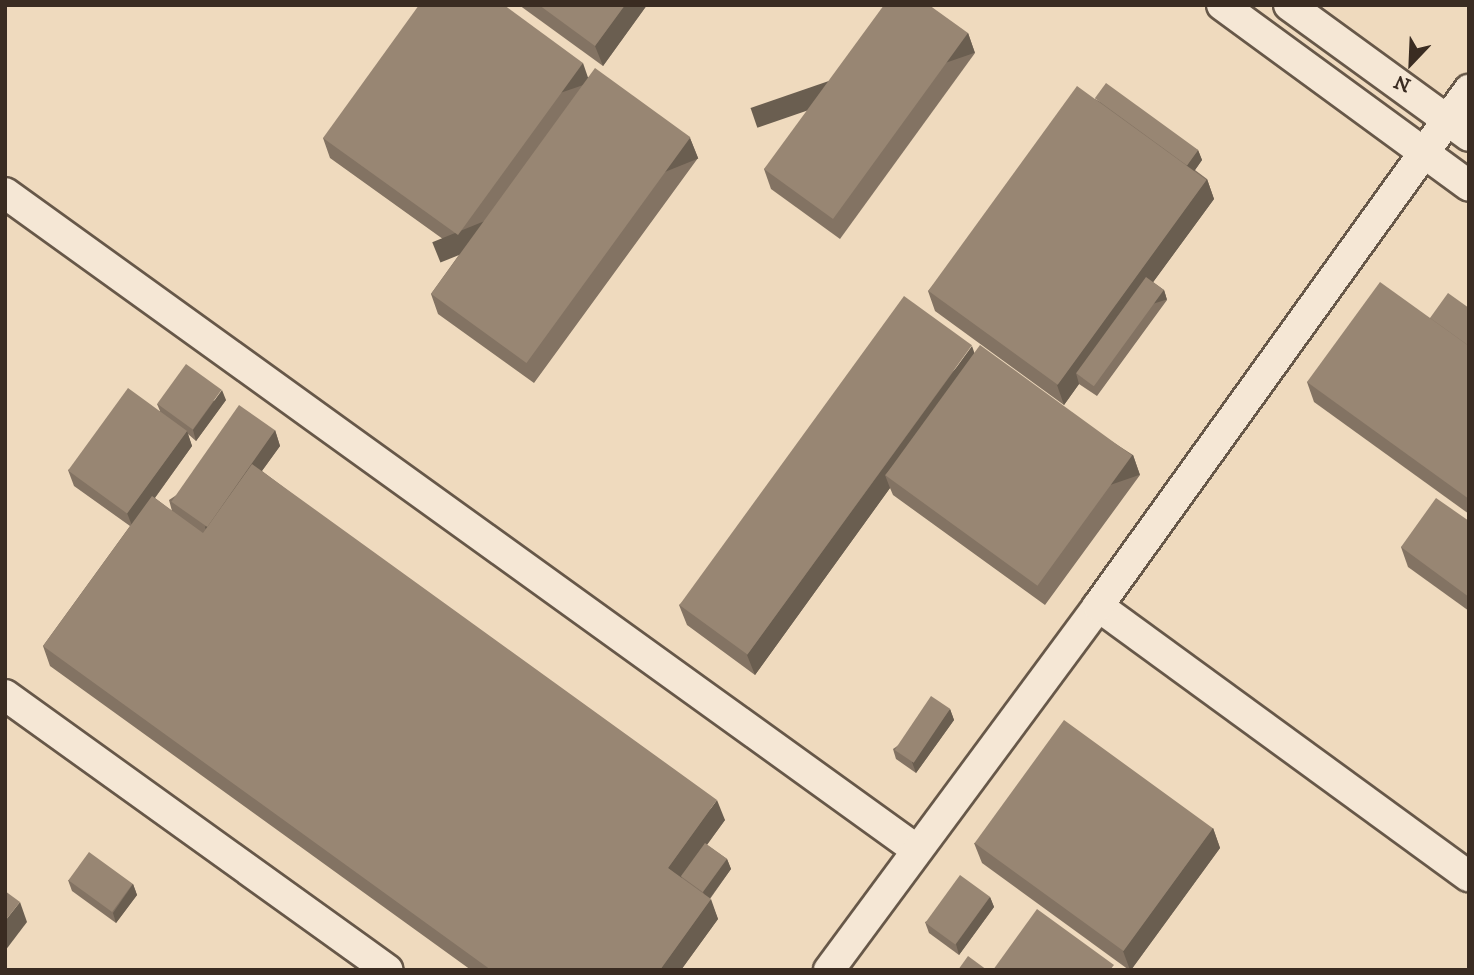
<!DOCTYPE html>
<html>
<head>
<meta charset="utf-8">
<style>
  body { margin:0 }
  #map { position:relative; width:1474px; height:975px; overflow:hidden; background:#efdabe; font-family:"IM FELL DW Pica",serif }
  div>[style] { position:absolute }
  .roads { filter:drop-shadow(2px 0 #675849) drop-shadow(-2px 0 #675849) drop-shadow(0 2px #675849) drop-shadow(0 -2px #675849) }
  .tertiary>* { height:30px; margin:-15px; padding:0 15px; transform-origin:15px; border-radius:15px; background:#f5e7d5 }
  .wall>* { inset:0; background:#837363 }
  .shaded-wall>* { inset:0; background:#6a5e50; transform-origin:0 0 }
  .building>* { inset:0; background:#988673; transform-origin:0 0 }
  span { translate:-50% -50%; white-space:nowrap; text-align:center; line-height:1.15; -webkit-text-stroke:7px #f5e7d5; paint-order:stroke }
  .frame { position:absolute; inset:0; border:7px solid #3a2c22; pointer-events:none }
  .north { position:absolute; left:1376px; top:28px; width:70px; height:70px; -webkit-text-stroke:5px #f5e7d5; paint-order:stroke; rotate:203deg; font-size:19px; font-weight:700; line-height:28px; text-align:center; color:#3a2c22 }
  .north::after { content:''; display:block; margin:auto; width:24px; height:32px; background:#3a2c22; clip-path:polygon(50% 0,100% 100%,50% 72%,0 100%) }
</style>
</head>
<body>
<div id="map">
  <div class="roads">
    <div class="tertiary">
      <div style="left:1222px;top:5px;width:306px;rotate:36.2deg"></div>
      <div style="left:1289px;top:5px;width:223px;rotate:36deg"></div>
      <div style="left:5px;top:193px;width:1124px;rotate:35.77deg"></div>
      <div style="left:1098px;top:606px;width:459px;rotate:36.1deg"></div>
      <div style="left:5px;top:695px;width:471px;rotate:35.7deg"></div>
      <div style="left:829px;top:970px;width:453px;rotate:-53.5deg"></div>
      <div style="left:1098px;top:606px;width:636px;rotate:-54.28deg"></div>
    </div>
  </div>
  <div class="wall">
    <div style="clip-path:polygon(519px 5px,647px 5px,603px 66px)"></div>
    <div style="clip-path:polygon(968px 33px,975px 53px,840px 239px,771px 189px,764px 169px)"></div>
    <div style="clip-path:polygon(588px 77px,690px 138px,698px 158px,534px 383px,438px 314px,431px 294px,461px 252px,330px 158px,323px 138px)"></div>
    <div style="clip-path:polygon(1095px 99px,1198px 150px,1202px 160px,1195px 170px,1207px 179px,1214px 199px,1153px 282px,1164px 290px,1167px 300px,1097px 396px,1079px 384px,1064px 405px,935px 311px,928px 291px)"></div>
    <div style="clip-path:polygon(1469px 308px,1469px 514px,1314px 402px,1307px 382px,1430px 318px)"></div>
    <div style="clip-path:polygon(974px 353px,1133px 455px,1140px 475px,1045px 605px,893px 495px,890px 488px,755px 675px,687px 625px,679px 605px)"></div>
    <div style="clip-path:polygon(226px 400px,196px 441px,188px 434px,192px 446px,155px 498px,172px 511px,169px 500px,275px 430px,280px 446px,262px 471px,725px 820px,707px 845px,727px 859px,731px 869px,710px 899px,718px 919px,681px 970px,471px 970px,50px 666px,43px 646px,130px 526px,74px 486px,68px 470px,160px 411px,157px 404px)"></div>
    <div style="clip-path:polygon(1469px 521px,1469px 611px,1408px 567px,1401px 547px)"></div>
    <div style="clip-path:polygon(950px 709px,954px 720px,916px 773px,896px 759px,893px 749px)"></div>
    <div style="clip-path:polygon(1213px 828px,1220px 848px,1131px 970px,1129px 970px,982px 863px,974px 843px)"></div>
    <div style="clip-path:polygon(68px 880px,133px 884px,137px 895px,116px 923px,72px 891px)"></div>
    <div style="clip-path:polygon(990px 897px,994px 907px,959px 955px,929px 933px,925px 922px)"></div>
  </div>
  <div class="shaded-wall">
    <div style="clip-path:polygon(625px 5px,647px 5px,603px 66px,595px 46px)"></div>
    <div style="left:968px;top:33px;width:21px;height:230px;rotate:71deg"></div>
    <div style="left:583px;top:63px;width:21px;height:213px;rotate:71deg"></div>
    <div style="left:690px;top:138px;width:22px;height:278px;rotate:68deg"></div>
    <div style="clip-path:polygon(1198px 150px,1202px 160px,1188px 180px,1184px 169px)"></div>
    <div style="clip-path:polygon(1207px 179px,1214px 199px,1083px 378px,1076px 373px,1079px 384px,1064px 405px,1057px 385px)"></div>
    <div style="left:1164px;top:290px;width:10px;height:119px;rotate:73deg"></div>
    <div style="clip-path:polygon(972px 346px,979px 366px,885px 475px,890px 488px,755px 675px,747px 655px)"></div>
    <div style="clip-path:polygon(222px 390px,226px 400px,196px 441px,193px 430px)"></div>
    <div style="clip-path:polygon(275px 430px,280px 446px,210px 542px,205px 527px)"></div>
    <div style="clip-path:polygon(187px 431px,192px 446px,133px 528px,127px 513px)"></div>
    <div style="left:1133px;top:455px;width:21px;height:161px;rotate:71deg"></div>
    <div style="clip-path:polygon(950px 709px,954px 720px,916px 773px,912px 762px)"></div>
    <div style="clip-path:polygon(717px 800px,725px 820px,683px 877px,681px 876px,682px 879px,668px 868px)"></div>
    <div style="clip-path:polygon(1213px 828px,1220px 848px,1131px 970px,1130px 970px,1123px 951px)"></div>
    <div style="clip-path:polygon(727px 859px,731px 869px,707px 902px,703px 892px)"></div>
    <div style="clip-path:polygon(133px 884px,137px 895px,116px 923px,113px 913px)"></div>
    <div style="clip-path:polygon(990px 897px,994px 907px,959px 955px,956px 944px)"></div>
    <div style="clip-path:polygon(711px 899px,718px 919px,681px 970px,660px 970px)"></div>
    <div style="clip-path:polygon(20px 902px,27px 922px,5px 951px,5px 921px)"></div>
  </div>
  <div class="building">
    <div style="clip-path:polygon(419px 5px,504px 5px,583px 63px,458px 235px,323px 138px)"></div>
    <div style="clip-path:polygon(539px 5px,625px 5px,595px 46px)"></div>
    <div style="clip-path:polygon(884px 5px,929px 5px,968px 33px,833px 219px,764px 169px)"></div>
    <div style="left:595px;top:68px;width:118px;height:279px;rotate:36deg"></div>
    <div style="left:1106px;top:83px;width:114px;height:19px;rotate:36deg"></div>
    <div style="left:1077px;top:86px;width:160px;height:253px;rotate:36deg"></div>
    <div style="left:1146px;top:277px;width:22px;height:119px;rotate:36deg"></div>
    <div style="clip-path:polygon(1380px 282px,1469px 346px,1469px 499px,1307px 382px)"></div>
    <div style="clip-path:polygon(1448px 293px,1469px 308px,1469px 346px,1430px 318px)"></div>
    <div style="left:904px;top:296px;width:84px;height:382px;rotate:36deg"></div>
    <div style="left:980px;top:345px;width:188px;height:161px;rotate:36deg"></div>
    <div style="left:186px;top:364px;width:44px;height:49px;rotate:36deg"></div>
    <div style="left:128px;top:388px;width:73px;height:102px;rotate:36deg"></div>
    <div style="left:239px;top:405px;width:44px;height:118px;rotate:35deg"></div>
    <div style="clip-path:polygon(252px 464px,717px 800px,668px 868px,711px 899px,660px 970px,491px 970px,43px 646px,152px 496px,203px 533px)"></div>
    <div style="clip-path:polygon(1436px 498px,1469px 521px,1469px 597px,1401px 547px)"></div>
    <div style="left:931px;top:696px;width:23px;height:65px;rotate:34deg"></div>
    <div style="left:1064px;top:720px;width:184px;height:152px;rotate:36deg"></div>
    <div style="left:705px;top:843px;width:27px;height:41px;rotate:36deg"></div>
    <div style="left:89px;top:852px;width:54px;height:35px;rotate:36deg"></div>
    <div style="left:960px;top:875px;width:37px;height:59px;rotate:36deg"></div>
    <div style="clip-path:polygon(5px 891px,20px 902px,5px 921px)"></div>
    <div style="clip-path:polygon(1037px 909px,1114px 965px,1110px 970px,993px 970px)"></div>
    <div style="clip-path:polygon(968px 956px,987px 970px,958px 970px)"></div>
  </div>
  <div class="frame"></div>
  <div class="north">N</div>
</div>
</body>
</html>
